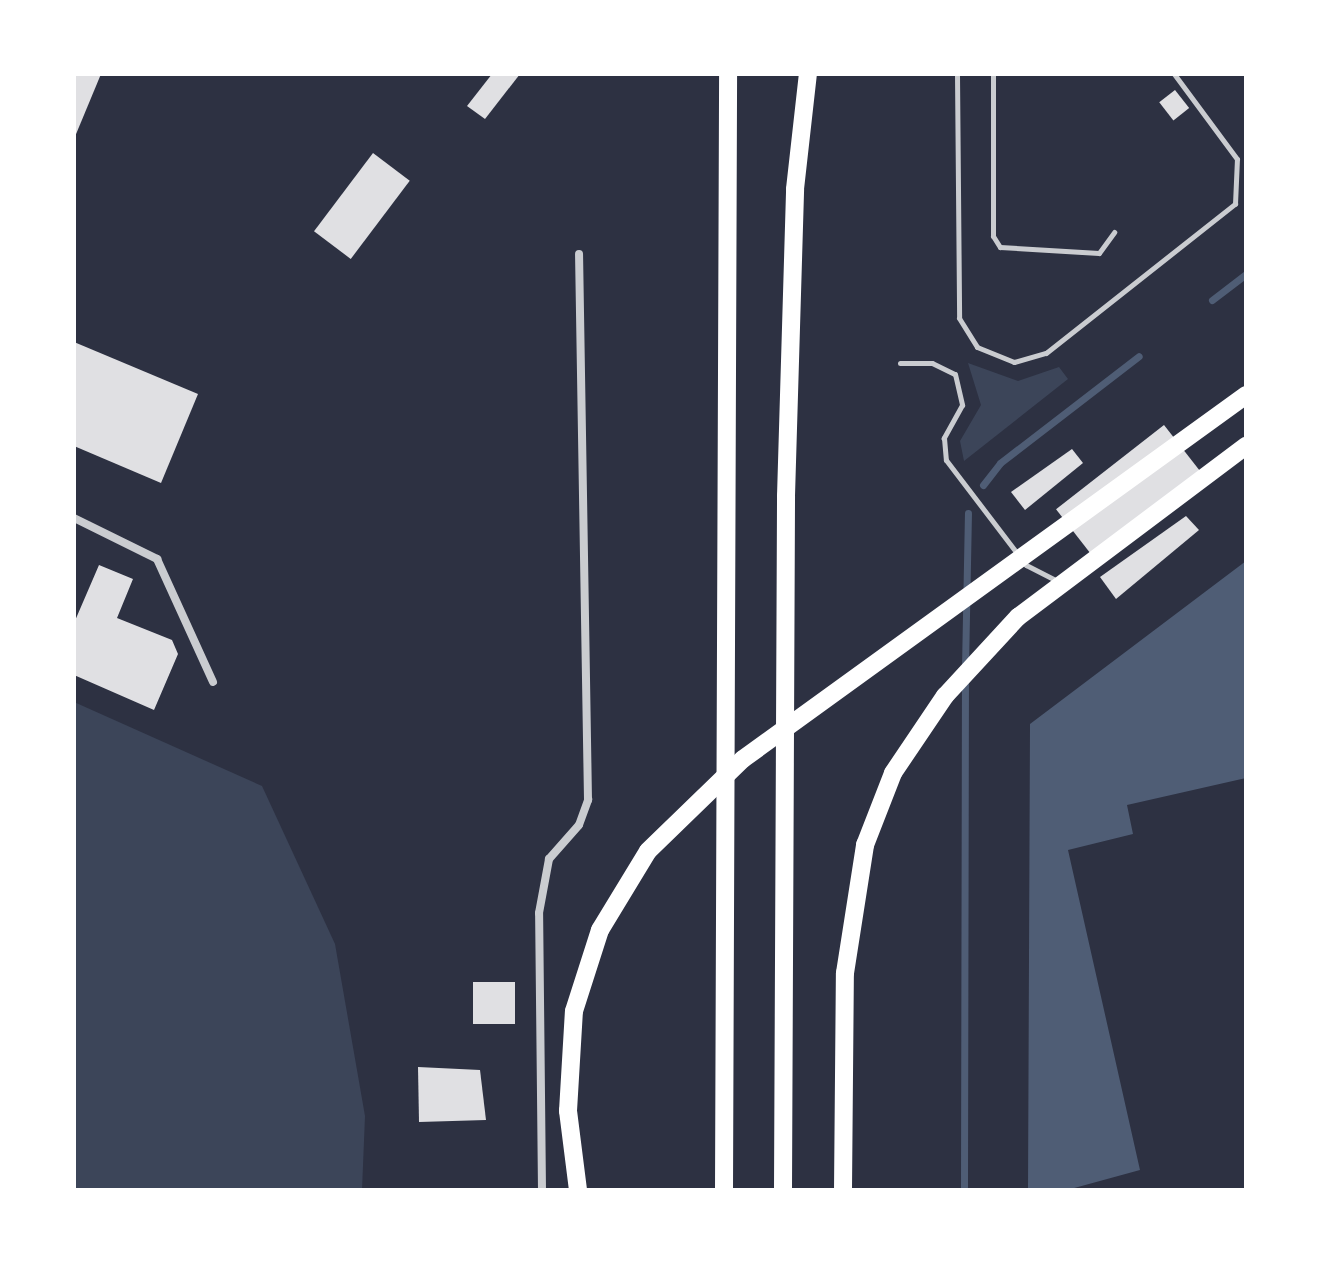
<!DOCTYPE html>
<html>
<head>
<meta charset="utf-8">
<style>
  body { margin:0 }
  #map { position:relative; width:1320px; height:1264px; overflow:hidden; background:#2d3142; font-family:"Nunito Sans",sans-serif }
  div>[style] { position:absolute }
  .green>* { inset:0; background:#3c4559 }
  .water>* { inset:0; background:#4f5d75 }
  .stream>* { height:7px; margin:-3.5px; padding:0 3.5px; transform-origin:3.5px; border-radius:3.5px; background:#4f5d75 }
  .building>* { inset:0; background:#e0e0e3; transform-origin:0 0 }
  .service>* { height:5px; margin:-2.5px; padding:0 2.5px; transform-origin:2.5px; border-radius:2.5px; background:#caccd0 }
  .minor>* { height:8px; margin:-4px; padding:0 4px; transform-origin:4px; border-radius:4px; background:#caccd0 }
  .motorway>* { height:18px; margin:-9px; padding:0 9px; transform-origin:9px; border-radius:9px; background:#fff }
  span { translate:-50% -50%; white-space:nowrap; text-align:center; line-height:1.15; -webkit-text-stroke:8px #fff; paint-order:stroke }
  .frame { position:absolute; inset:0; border:76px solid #fff; pointer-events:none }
</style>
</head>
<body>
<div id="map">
  <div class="green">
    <div style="clip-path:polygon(968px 363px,1018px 381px,1059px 367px,1068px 379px,964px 461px,960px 441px,981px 405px)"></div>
    <div style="clip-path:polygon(74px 702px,262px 786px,335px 944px,365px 1116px,362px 1190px,74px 1190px)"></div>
  </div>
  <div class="water">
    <div style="clip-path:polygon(1246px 561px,1246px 778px,1127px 805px,1133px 834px,1068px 850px,1140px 1170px,1067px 1190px,1028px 1190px,1030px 724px)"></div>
  </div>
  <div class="stream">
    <div style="left:1212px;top:300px;width:43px;rotate:-37.4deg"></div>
    <div style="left:983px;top:485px;width:28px;rotate:-52deg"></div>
    <div style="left:1000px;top:463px;width:175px;rotate:-37.6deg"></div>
    <div style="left:965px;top:668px;width:155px;rotate:-88.9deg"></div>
    <div style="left:964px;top:1190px;width:510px;rotate:-89.89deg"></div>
  </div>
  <div class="building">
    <div style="clip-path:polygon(74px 74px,101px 74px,74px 139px)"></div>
    <div style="clip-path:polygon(492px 74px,520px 74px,485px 119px,467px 106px)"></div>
    <div style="left:1175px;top:90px;width:23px;height:20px;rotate:52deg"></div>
    <div style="left:373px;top:153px;width:46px;height:98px;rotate:37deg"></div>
    <div style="clip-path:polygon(74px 342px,198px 394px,161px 483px,74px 446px)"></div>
    <div style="left:1164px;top:425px;width:68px;height:137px;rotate:52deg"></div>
    <div style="clip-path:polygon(1072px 449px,1083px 463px,1025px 510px,1011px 492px)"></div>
    <div style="clip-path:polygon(1186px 516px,1199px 530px,1116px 599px,1100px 577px)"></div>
    <div style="clip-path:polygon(99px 565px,133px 579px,117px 618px,172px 640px,178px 654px,154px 710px,74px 675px,74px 623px)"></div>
    <div style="left:473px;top:982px;width:42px;height:42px"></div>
    <div style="clip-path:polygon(418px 1067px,480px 1070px,486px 1120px,419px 1122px)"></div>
  </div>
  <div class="service">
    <div style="left:957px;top:74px;width:244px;rotate:89.5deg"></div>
    <div style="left:959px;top:318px;width:34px;rotate:58deg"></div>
    <div style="left:977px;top:347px;width:40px;rotate:22deg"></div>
    <div style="left:1014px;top:362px;width:33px;rotate:-16deg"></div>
    <div style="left:1046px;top:353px;width:241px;rotate:-38.3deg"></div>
    <div style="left:1235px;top:204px;width:45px;rotate:-87.5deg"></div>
    <div style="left:1237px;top:159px;width:106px;rotate:-126.5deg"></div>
    <div style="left:993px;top:74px;width:162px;rotate:90deg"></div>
    <div style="left:993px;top:236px;width:13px;rotate:58deg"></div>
    <div style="left:1000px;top:247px;width:99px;rotate:3.5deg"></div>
    <div style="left:1099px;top:253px;width:26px;rotate:-54deg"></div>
    <div style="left:900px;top:363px;width:32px"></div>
    <div style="left:932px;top:363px;width:25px;rotate:26deg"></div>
    <div style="left:955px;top:374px;width:32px;rotate:77deg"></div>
    <div style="left:962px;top:405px;width:38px;rotate:119deg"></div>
    <div style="left:944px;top:438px;width:22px;rotate:85deg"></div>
    <div style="left:946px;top:460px;width:132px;rotate:52.7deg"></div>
    <div style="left:1026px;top:565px;width:33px;rotate:27deg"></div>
  </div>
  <div class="minor">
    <div style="left:74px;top:518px;width:93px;rotate:26.3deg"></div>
    <div style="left:157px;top:559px;width:135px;rotate:65.5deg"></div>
    <div style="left:542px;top:1190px;width:277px;rotate:-90.6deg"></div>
    <div style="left:539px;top:913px;width:55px;rotate:-79.5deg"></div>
    <div style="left:549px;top:859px;width:45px;rotate:-48.6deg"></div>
    <div style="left:579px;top:825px;width:27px;rotate:-70deg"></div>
    <div style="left:588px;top:800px;width:546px;rotate:-90.94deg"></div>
  </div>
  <div class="motorway">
    <div style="left:578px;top:1190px;width:80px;rotate:-97.2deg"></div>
    <div style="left:568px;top:1111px;width:100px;rotate:-86.6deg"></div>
    <div style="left:574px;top:1011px;width:85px;rotate:-72.2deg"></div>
    <div style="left:600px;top:930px;width:92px;rotate:-58.7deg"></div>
    <div style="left:648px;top:851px;width:132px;rotate:-44.1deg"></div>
    <div style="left:743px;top:759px;width:621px;rotate:-35.89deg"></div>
    <div style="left:724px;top:1190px;width:1116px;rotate:-89.79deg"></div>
    <div style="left:783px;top:1190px;width:694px;rotate:-89.75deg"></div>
    <div style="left:786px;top:496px;width:307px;rotate:-88.3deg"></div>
    <div style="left:795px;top:189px;width:116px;rotate:-83.6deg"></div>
    <div style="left:843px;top:1190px;width:217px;rotate:-89.5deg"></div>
    <div style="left:845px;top:973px;width:130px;rotate:-81.1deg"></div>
    <div style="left:865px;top:845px;width:77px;rotate:-68.7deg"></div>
    <div style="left:893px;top:773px;width:93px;rotate:-56deg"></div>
    <div style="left:945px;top:696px;width:108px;rotate:-47.3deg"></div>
    <div style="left:1018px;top:617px;width:285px;rotate:-36.9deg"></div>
  </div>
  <div class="frame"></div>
</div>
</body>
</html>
